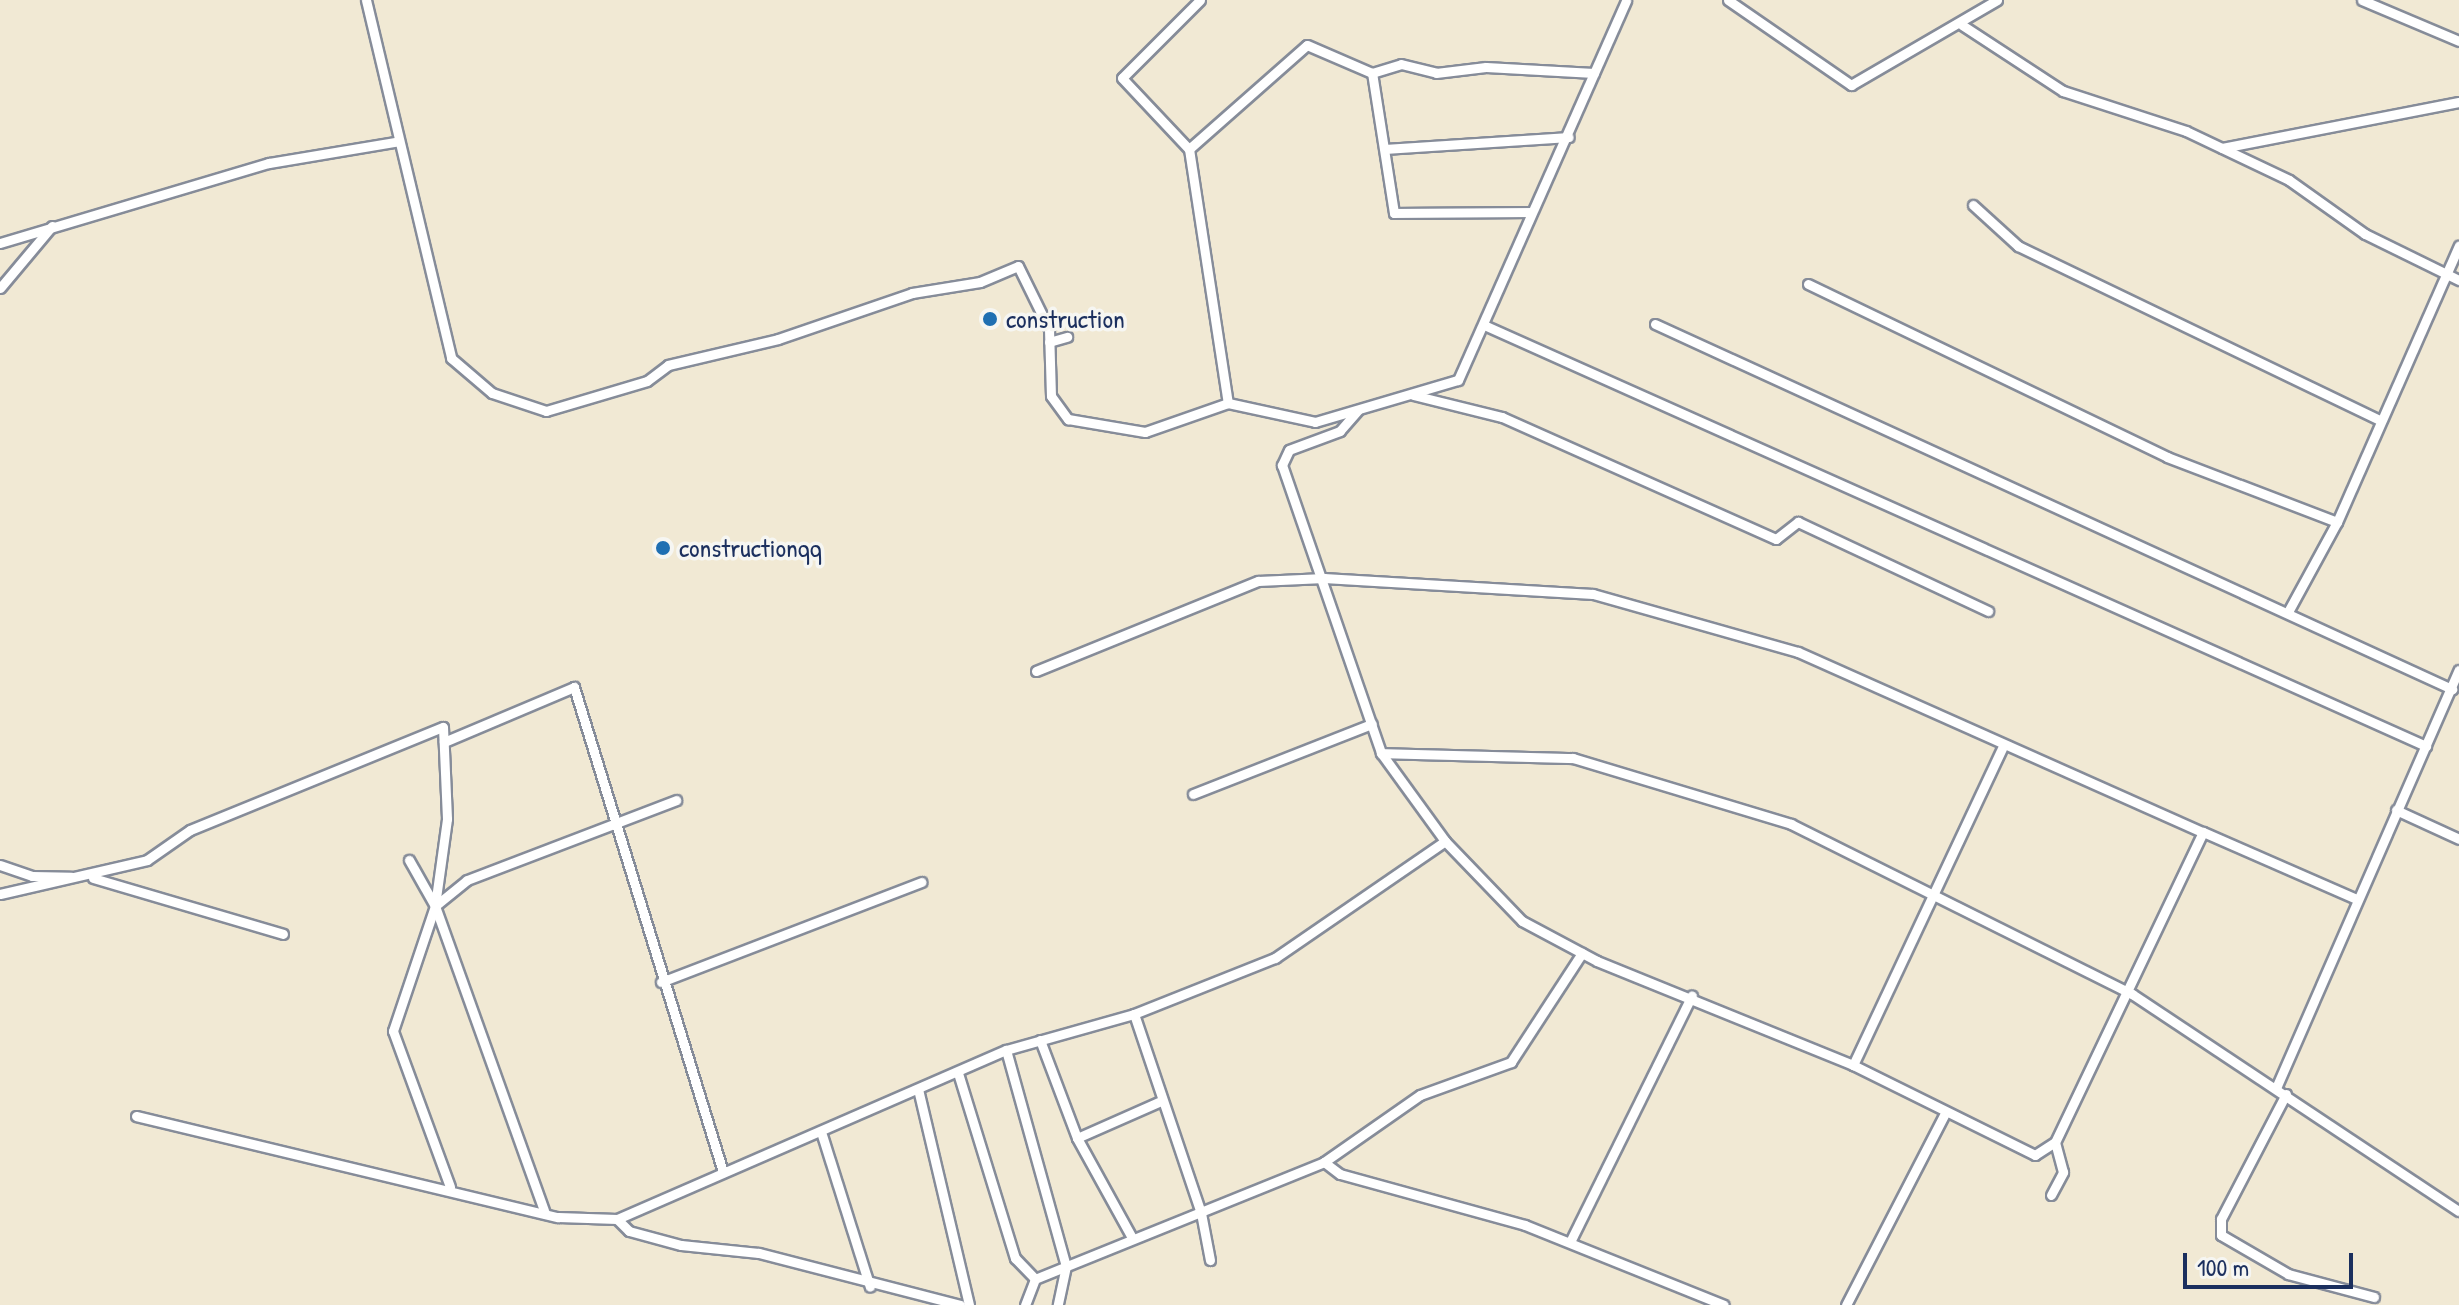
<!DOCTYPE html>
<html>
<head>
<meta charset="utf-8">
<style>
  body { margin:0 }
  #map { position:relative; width:2459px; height:1305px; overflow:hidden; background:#f1e9d4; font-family:"Patrick Hand",sans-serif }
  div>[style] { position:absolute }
  .roads { filter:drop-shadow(2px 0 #868c99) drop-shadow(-2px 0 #868c99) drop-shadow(0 2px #868c99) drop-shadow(0 -2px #868c99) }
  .street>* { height:9px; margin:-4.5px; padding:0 4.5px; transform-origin:4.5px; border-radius:4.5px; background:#fff }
  .dots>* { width:22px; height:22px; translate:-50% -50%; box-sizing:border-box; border:4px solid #f6f6f2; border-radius:50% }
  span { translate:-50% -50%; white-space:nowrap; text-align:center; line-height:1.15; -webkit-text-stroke:7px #f6f6f2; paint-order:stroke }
  .poi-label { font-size:26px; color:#1b2f5e }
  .left { translate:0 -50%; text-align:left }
  .scale { position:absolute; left:2183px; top:1253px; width:170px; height:36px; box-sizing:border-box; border:4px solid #1b2f5e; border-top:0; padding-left:10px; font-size:24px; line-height:28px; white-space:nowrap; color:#1b2f5e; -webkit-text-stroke:6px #f6f6f2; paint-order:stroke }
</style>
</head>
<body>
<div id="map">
  <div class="roads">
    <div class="street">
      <div style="left:366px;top:0;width:368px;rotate:76.6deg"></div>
      <div style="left:451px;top:358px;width:54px;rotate:40.5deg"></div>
      <div style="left:492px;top:393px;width:57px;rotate:18.4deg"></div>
      <div style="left:546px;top:411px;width:105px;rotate:-16.5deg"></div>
      <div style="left:647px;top:381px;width:26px;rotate:-37deg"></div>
      <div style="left:668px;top:365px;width:113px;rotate:-13.3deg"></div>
      <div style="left:778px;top:339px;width:142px;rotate:-18.9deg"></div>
      <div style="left:912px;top:293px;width:69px;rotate:-9.2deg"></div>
      <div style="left:980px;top:282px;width:41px;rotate:-22.8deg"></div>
      <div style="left:1018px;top:266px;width:70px;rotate:63.8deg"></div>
      <div style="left:1049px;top:329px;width:67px;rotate:88.3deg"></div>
      <div style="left:1051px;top:396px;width:29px;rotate:54deg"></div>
      <div style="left:1068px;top:419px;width:78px;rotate:9.6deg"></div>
      <div style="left:1145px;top:432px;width:88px;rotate:-19.3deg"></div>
      <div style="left:1228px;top:403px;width:89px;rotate:12.3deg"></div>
      <div style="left:1315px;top:422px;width:149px;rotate:-16.4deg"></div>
      <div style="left:1458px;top:380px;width:415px;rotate:-66.1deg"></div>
      <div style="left:1200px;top:0;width:110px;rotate:135deg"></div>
      <div style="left:1122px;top:78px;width:98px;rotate:46.7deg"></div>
      <div style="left:1189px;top:149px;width:257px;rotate:81.3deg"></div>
      <div style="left:1728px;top:0;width:150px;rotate:34.6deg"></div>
      <div style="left:1851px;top:85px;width:169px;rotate:-30.2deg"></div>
      <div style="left:2362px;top:0;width:105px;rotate:22.9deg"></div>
      <div style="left:1962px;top:25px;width:121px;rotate:33.2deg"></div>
      <div style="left:2063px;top:91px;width:129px;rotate:18deg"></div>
      <div style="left:2186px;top:131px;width:114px;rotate:25.4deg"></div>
      <div style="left:2289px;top:180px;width:93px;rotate:35.4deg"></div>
      <div style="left:2365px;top:234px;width:105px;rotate:26.1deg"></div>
      <div style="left:2222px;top:148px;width:241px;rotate:-11deg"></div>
      <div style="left:1189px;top:149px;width:157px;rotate:-41.4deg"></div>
      <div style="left:1307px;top:45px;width:71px;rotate:23.3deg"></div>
      <div style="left:1385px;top:149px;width:184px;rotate:-3.7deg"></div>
      <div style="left:1973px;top:205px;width:61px;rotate:42.3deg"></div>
      <div style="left:2018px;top:246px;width:403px;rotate:25.7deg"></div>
      <div style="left:1530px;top:212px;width:136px;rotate:179.6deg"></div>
      <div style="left:1394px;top:213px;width:142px;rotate:-98.9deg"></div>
      <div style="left:1372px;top:73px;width:30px;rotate:-17deg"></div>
      <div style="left:1401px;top:64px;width:36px;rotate:14deg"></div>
      <div style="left:1436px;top:73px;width:50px;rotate:-6.8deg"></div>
      <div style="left:1486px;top:67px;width:108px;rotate:3.2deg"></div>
      <div style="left:0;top:243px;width:281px;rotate:-16.6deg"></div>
      <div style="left:269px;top:163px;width:128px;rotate:-9.5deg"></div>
      <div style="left:1808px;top:284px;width:399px;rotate:25.7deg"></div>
      <div style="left:2167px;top:457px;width:182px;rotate:20.9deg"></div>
      <div style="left:0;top:288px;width:81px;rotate:-50deg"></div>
      <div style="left:1655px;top:324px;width:877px;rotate:24.61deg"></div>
      <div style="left:1484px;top:325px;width:1032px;rotate:24.08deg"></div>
      <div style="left:1049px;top:342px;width:19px;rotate:-16deg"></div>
      <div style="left:1413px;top:395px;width:92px;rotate:13.9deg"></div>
      <div style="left:1502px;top:417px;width:300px;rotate:24deg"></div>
      <div style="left:1776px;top:539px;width:28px;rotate:-38deg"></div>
      <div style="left:1798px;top:522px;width:210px;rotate:25.1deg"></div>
      <div style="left:1358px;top:410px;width:28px;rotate:131deg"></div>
      <div style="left:1340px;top:431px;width:54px;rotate:159.6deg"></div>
      <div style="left:1289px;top:450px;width:17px;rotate:115deg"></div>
      <div style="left:1282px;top:465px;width:305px;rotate:71deg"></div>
      <div style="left:1381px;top:753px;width:192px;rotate:1.5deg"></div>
      <div style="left:1573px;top:758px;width:228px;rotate:16.8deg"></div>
      <div style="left:1791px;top:824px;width:381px;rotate:26.5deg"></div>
      <div style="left:2132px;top:994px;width:392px;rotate:33.6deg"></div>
      <div style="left:2289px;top:610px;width:100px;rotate:-61.4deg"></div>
      <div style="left:2337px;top:522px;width:302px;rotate:-66.2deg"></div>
      <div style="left:1036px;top:671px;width:240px;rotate:-22.1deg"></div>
      <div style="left:1258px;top:581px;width:66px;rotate:-2.6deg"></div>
      <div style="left:1324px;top:578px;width:269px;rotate:3.4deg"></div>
      <div style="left:1593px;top:594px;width:213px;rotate:15.8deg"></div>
      <div style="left:1798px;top:652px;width:443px;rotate:24deg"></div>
      <div style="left:2203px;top:832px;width:344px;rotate:115.5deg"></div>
      <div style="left:2055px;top:1142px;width:24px;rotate:147deg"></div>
      <div style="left:2035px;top:1155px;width:203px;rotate:-153.7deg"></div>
      <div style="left:1853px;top:1065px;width:276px;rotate:-157.9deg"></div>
      <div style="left:1597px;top:961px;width:85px;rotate:-151.9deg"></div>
      <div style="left:1522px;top:921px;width:111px;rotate:-133.9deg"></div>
      <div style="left:1445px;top:841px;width:109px;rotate:-126deg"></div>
      <div style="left:444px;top:742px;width:141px;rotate:-22.9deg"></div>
      <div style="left:574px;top:687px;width:507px;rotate:72.92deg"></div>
      <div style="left:1193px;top:794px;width:192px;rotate:-21.4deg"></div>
      <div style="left:2396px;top:810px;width:69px;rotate:24.7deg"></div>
      <div style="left:2203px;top:832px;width:167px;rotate:23.6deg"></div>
      <div style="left:409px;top:860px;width:53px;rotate:60.5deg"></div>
      <div style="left:435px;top:906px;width:324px;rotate:70.3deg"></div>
      <div style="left:0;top:865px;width:34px;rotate:19deg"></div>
      <div style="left:32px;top:876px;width:39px;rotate:1deg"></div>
      <div style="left:93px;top:878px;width:198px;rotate:16.4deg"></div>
      <div style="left:0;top:894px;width:151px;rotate:-13deg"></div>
      <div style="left:147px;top:860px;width:52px;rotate:-34.9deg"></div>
      <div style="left:190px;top:830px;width:273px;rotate:-22.2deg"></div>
      <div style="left:443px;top:727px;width:92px;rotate:87.5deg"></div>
      <div style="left:447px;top:819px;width:88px;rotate:97.9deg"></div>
      <div style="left:435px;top:906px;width:132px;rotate:108.6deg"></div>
      <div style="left:393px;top:1031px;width:166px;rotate:69.9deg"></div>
      <div style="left:435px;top:906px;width:41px;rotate:-39.1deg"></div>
      <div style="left:467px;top:880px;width:224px;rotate:-20.9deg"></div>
      <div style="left:661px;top:982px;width:279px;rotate:-21deg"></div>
      <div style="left:1134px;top:1014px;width:210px;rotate:71.4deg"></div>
      <div style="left:1201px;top:1213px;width:48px;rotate:79.2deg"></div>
      <div style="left:1040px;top:1040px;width:105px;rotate:69.3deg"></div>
      <div style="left:1077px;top:1138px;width:112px;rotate:61.1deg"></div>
      <div style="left:1006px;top:1050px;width:224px;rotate:74.5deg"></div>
      <div style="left:1066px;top:1266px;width:40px;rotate:102deg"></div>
      <div style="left:1853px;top:1065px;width:353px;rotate:-64.8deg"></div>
      <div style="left:958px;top:1073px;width:194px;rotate:72.9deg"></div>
      <div style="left:1015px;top:1258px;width:29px;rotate:46deg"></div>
      <div style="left:1035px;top:1279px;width:28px;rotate:111deg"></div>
      <div style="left:2276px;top:1088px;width:456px;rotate:-66.4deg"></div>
      <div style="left:918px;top:1089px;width:222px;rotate:76.7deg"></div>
      <div style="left:2286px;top:1094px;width:141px;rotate:117.5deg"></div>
      <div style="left:2221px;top:1219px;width:16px;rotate:90deg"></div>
      <div style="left:2221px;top:1235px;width:78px;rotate:30.2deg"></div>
      <div style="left:2288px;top:1274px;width:89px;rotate:15deg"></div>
      <div style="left:136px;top:1116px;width:434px;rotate:13.5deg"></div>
      <div style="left:558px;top:1217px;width:59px;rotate:1.9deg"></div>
      <div style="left:617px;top:1219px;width:17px;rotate:45deg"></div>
      <div style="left:629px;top:1231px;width:54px;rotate:15.1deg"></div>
      <div style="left:681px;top:1245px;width:78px;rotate:5.9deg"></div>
      <div style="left:759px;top:1253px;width:208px;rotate:14.5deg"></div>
      <div style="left:822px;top:1135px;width:159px;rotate:72.5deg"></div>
      <div style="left:1077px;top:1138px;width:92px;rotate:-23.8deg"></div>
      <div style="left:1324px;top:1162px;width:20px;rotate:37deg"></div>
      <div style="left:1340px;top:1174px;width:192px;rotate:15.4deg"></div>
      <div style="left:1525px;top:1225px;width:214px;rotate:21.9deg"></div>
      <div style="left:2051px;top:1195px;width:26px;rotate:-62deg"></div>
      <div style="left:2063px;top:1172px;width:31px;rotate:-105deg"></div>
      <div style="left:617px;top:1219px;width:424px;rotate:-23.5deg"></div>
      <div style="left:1006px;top:1050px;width:133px;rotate:-15.7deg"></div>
      <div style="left:1134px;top:1014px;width:152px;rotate:-21.7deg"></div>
      <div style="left:1275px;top:958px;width:206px;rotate:-34.5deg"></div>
      <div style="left:1570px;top:1242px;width:275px;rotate:-63.7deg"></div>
      <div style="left:1035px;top:1279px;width:312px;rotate:-22deg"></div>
      <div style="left:1324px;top:1162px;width:117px;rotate:-34.9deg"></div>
      <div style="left:1420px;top:1095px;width:97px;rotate:-19.9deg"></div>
      <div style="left:1511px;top:1062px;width:130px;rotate:-56.9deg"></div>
      <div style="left:1846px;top:1305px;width:214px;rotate:-62.7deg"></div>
    </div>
  </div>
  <div class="dots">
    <div style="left:990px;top:319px;background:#1f6fb2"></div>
    <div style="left:663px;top:548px;background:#1f6fb2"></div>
  </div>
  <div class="poi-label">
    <span class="left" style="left:1006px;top:319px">construction</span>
    <span class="left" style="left:679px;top:548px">constructionqq</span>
  </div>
  <div class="scale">100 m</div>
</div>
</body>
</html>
